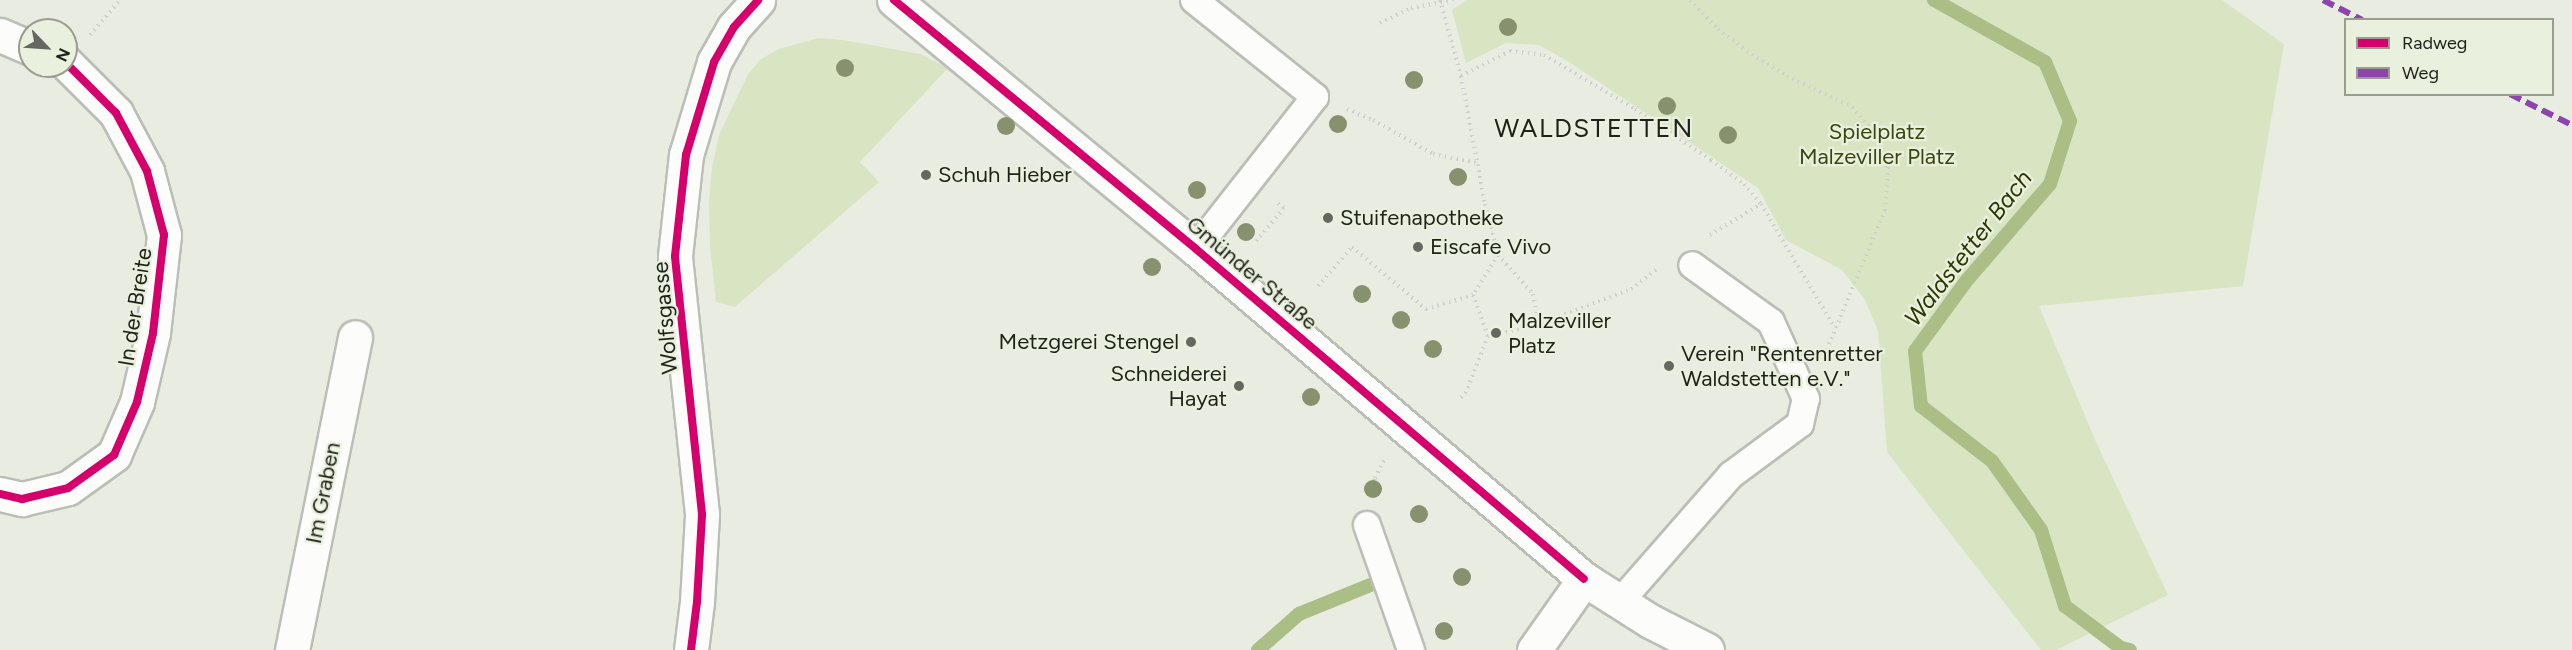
<!DOCTYPE html>
<html>
<head>
<meta charset="utf-8">
<style>
  body { margin:0 }
  #map { position:relative; width:2572px; height:650px; overflow:hidden; background:#e8ece1; font-family:Figtree,sans-serif }
  div>[style] { position:absolute }
  .green>* { inset:0; background:#d9e5c2 }
  .stream>* { height:14px; margin:-7px; padding:0 7px; transform-origin:7px; border-radius:7px; background:#abbe85 }
  .path>* { height:4px; margin-top:-2px; transform-origin:0; background:repeating-linear-gradient(90deg,#cfd0cd 0 1.5px,transparent 0 6px) }
  .roads { filter:drop-shadow(2px 0 #bbbeb6) drop-shadow(-2px 0 #bbbeb6) drop-shadow(0 2px #bbbeb6) drop-shadow(0 -2px #bbbeb6) }
  .lane>* { height:26px; margin:-13px; padding:0 13px; transform-origin:13px; border-radius:13px; background:#fcfcfa }
  .street>* { height:33px; margin:-16.5px; padding:0 16.5px; transform-origin:16.5px; border-radius:16.5px; background:#fcfcfa }
  .secondary>* { height:33px; margin:-16.5px; padding:0 16.5px; transform-origin:16.5px; border-radius:16.5px; background:#fcfcfa }
  .quiet>* { height:6px; margin-top:-3px; transform-origin:0; background:repeating-linear-gradient(90deg,#8e44ad 0 12px,transparent 0 18px) }
  .cycleway>* { height:8px; margin:-4px; padding:0 4px; transform-origin:4px; border-radius:4px; background:#d6006c }
  .trees>* { width:18px; height:18px; margin:-9px; border-radius:50%; background:#87916d }
  .dots>* { width:16px; height:16px; translate:-50% -50%; box-sizing:border-box; border:3px solid #e9f0dd; border-radius:50% }
  span { translate:-50% -50%; white-space:nowrap; text-align:center; line-height:1.15; -webkit-text-stroke:4.5px #e9f0dd; paint-order:stroke }
  .park-label { font-size:22px; color:#37470e }
  .poi-label { font-size:22px; color:#1f211b }
  .left { translate:0 -50%; text-align:left }
  .right { translate:-100% -50%; text-align:right }
  .street-label { font-size:22px; color:#1f211b }
  .water-label { font-size:24px; color:#2a3900; font-style:italic }
  .quarter-label { font-size:26px; color:#1f211b; letter-spacing:1.5px }
  .legend { position:absolute; left:2344px; top:18px; width:210px; height:78px; box-sizing:border-box; background:#e9f0dd; border:2px solid #989d8f; margin:0; padding:8px 10px; list-style:none; font-size:18px; color:#1f211b }
  .legend li { display:flex; align-items:center; gap:12px; height:30px }
  .legend b { width:30px; border:2px solid #989d8f }
  .north { position:absolute; left:18px; top:18px; width:60px; height:60px; box-sizing:border-box; background:#e9f0dd; border:2px solid #989d8f; border-radius:50%; rotate:115deg; font-size:16px; font-weight:700; line-height:24px; text-align:center; color:#1f211b }
  .north::after { content:''; display:block; margin:auto; width:21px; height:27px; background:#656860; clip-path:polygon(50% 0,100% 100%,50% 72%,0 100%) }
</style>
</head>
<body>
<div id="map">
  <div class="green">
    <div style="clip-path:polygon(1467px 0,2222px 0,2284px 44px,2243px 286px,2039px 306px,2096px 442px,2168px 595px,2056px 650px,2041px 650px,1887px 452px,1878px 331px,1865px 300px,1842px 270px,1786px 240px,1758px 188px,1569px 62px,1539px 45px,1506px 43px,1466px 63px,1452px 10px)"></div>
    <div style="clip-path:polygon(818px 38px,843px 40px,920px 54px,948px 68px,860px 162px,879px 182px,735px 307px,716px 302px,710px 246px,709px 202px,712px 168px,719px 135px,748px 74px,761px 59px,779px 49px)"></div>
  </div>
  <div class="stream">
    <div style="left:1934px;top:0;width:127px;rotate:29.2deg"></div>
    <div style="left:2045px;top:62px;width:64px;rotate:67deg"></div>
    <div style="left:2070px;top:121px;width:66px;rotate:107.6deg"></div>
    <div style="left:2050px;top:184px;width:127px;rotate:130.8deg"></div>
    <div style="left:1967px;top:280px;width:88px;rotate:126.2deg"></div>
    <div style="left:1915px;top:351px;width:55px;rotate:83.8deg"></div>
    <div style="left:1921px;top:406px;width:90px;rotate:37.8deg"></div>
    <div style="left:1992px;top:461px;width:85px;rotate:54.6deg"></div>
    <div style="left:2041px;top:530px;width:80px;rotate:72.5deg"></div>
    <div style="left:2065px;top:606px;width:70px;rotate:36.9deg"></div>
    <div style="left:2121px;top:648px;width:9px;rotate:13deg"></div>
    <div style="left:1258px;top:650px;width:55px;rotate:-41.3deg"></div>
    <div style="left:1299px;top:614px;width:77px;rotate:-22.2deg"></div>
  </div>
  <div class="path">
    <div style="left:1440px;top:0;width:79px;rotate:74.6deg"></div>
    <div style="left:1461px;top:76px;width:130px;rotate:79.4deg"></div>
    <div style="left:1485px;top:204px;width:53px;rotate:75.7deg"></div>
    <div style="left:1498px;top:255px;width:47px;rotate:122deg"></div>
    <div style="left:1473px;top:295px;width:44px;rotate:69.9deg"></div>
    <div style="left:1488px;top:336px;width:60px;rotate:111.4deg"></div>
    <div style="left:1466px;top:392px;width:11px;rotate:131deg"></div>
    <div style="left:1690px;top:0;width:40px;rotate:46deg"></div>
    <div style="left:1718px;top:29px;width:36px;rotate:37deg"></div>
    <div style="left:1747px;top:51px;width:47px;rotate:32deg"></div>
    <div style="left:1787px;top:76px;width:72px;rotate:25.5deg"></div>
    <div style="left:1852px;top:107px;width:40px;rotate:49deg"></div>
    <div style="left:1878px;top:137px;width:32px;rotate:72deg"></div>
    <div style="left:1888px;top:167px;width:43px;rotate:94deg"></div>
    <div style="left:1885px;top:210px;width:156px;rotate:112.6deg"></div>
    <div style="left:1380px;top:23px;width:34px;rotate:-26deg"></div>
    <div style="left:1411px;top:8px;width:43px;rotate:-10.8deg"></div>
    <div style="left:90px;top:35px;width:46px;rotate:-49.4deg"></div>
    <div style="left:1461px;top:76px;width:55px;rotate:-27deg"></div>
    <div style="left:1510px;top:51px;width:34px;rotate:7deg"></div>
    <div style="left:1544px;top:55px;width:106px;rotate:30.7deg"></div>
    <div style="left:1635px;top:109px;width:92px;rotate:33.9deg"></div>
    <div style="left:1711px;top:160px;width:41px;rotate:36deg"></div>
    <div style="left:1744px;top:184px;width:26px;rotate:50deg"></div>
    <div style="left:1761px;top:204px;width:144px;rotate:59.2deg"></div>
    <div style="left:1347px;top:109px;width:28px;rotate:23deg"></div>
    <div style="left:1373px;top:120px;width:69px;rotate:29.5deg"></div>
    <div style="left:1433px;top:154px;width:46px;rotate:11.3deg"></div>
    <div style="left:1710px;top:235px;width:60px;rotate:-31.3deg"></div>
    <div style="left:1256px;top:241px;width:43px;rotate:-49.7deg"></div>
    <div style="left:1284px;top:208px;width:10px;rotate:-143deg"></div>
    <div style="left:1498px;top:255px;width:52px;rotate:48.1deg"></div>
    <div style="left:1533px;top:294px;width:31px;rotate:79deg"></div>
    <div style="left:1318px;top:286px;width:52px;rotate:-48.9deg"></div>
    <div style="left:1352px;top:247px;width:97px;rotate:40deg"></div>
    <div style="left:1426px;top:309px;width:49px;rotate:-16.6deg"></div>
    <div style="left:1488px;top:336px;width:44px;rotate:-11.8deg"></div>
    <div style="left:1531px;top:327px;width:107px;rotate:-20.8deg"></div>
    <div style="left:1631px;top:289px;width:34px;rotate:-38deg"></div>
    <div style="left:1373px;top:492px;width:14px;rotate:-82deg"></div>
    <div style="left:1375px;top:478px;width:20px;rotate:-63deg"></div>
  </div>
  <div class="roads">
    <div class="lane">
      <div style="left:1194px;top:0;width:155px;rotate:38.7deg"></div>
      <div style="left:1315px;top:97px;width:193px;rotate:128.1deg"></div>
      <div style="left:1367px;top:525px;width:133px;rotate:70.6deg"></div>
      <div style="left:1619px;top:603px;width:170px;rotate:-48.8deg"></div>
      <div style="left:1731px;top:475px;width:86px;rotate:-36.5deg"></div>
      <div style="left:1800px;top:424px;width:26px;rotate:-77deg"></div>
      <div style="left:1806px;top:399px;width:85px;rotate:-114.4deg"></div>
      <div style="left:1771px;top:322px;width:97px;rotate:-144.2deg"></div>
    </div>
    <div class="street">
      <div style="left:0;top:35px;width:33px;rotate:23deg"></div>
      <div style="left:0;top:494px;width:23px;rotate:13deg"></div>
      <div style="left:22px;top:499px;width:47px;rotate:-13.4deg"></div>
      <div style="left:68px;top:488px;width:57px;rotate:-35.7deg"></div>
      <div style="left:114px;top:455px;width:58px;rotate:-66.5deg"></div>
      <div style="left:137px;top:402px;width:71px;rotate:-76.9deg"></div>
      <div style="left:153px;top:333px;width:99px;rotate:-83.6deg"></div>
      <div style="left:164px;top:235px;width:66px;rotate:-104.9deg"></div>
      <div style="left:147px;top:171px;width:66px;rotate:-118.1deg"></div>
      <div style="left:116px;top:113px;width:71px;rotate:-135deg"></div>
      <div style="left:292px;top:650px;width:319px;rotate:-78.6deg"></div>
      <div style="left:691px;top:650px;width:48px;rotate:-82.9deg"></div>
      <div style="left:697px;top:602px;width:88px;rotate:-86.7deg"></div>
      <div style="left:702px;top:514px;width:259px;rotate:-96deg"></div>
      <div style="left:675px;top:256px;width:102px;rotate:-83.8deg"></div>
      <div style="left:686px;top:155px;width:97px;rotate:-73.2deg"></div>
      <div style="left:714px;top:62px;width:40px;rotate:-60.3deg"></div>
      <div style="left:734px;top:27px;width:36px;rotate:-48deg"></div>
    </div>
    <div class="secondary">
      <div style="left:894px;top:0;width:391px;rotate:39.5deg"></div>
      <div style="left:1196px;top:249px;width:509px;rotate:40.38deg"></div>
      <div style="left:1584px;top:579px;width:78px;rotate:32.5deg"></div>
      <div style="left:1650px;top:621px;width:64px;rotate:27deg"></div>
      <div style="left:1534px;top:650px;width:87px;rotate:-54.8deg"></div>
    </div>
  </div>
  <div class="quiet">
    <div style="left:2323px;top:0;width:44px;rotate:27.1deg"></div>
    <div style="left:2510px;top:94px;width:69px;rotate:26.6deg"></div>
  </div>
  <div class="cycleway">
    <div style="left:894px;top:0;width:391px;rotate:39.5deg"></div>
    <div style="left:1196px;top:249px;width:509px;rotate:40.38deg"></div>
    <div style="left:0;top:494px;width:23px;rotate:13deg"></div>
    <div style="left:22px;top:499px;width:47px;rotate:-13.4deg"></div>
    <div style="left:68px;top:488px;width:57px;rotate:-35.7deg"></div>
    <div style="left:114px;top:455px;width:58px;rotate:-66.5deg"></div>
    <div style="left:137px;top:402px;width:71px;rotate:-76.9deg"></div>
    <div style="left:153px;top:333px;width:99px;rotate:-83.6deg"></div>
    <div style="left:164px;top:235px;width:66px;rotate:-104.9deg"></div>
    <div style="left:147px;top:171px;width:66px;rotate:-118.1deg"></div>
    <div style="left:116px;top:113px;width:71px;rotate:-135deg"></div>
    <div style="left:691px;top:650px;width:48px;rotate:-82.9deg"></div>
    <div style="left:697px;top:602px;width:88px;rotate:-86.7deg"></div>
    <div style="left:702px;top:514px;width:259px;rotate:-96deg"></div>
    <div style="left:675px;top:256px;width:102px;rotate:-83.8deg"></div>
    <div style="left:686px;top:155px;width:97px;rotate:-73.2deg"></div>
    <div style="left:714px;top:62px;width:40px;rotate:-60.3deg"></div>
    <div style="left:734px;top:27px;width:36px;rotate:-48deg"></div>
  </div>
  <div class="trees">
    <div style="left:1508px;top:27px"></div>
    <div style="left:845px;top:68px"></div>
    <div style="left:1414px;top:80px"></div>
    <div style="left:1667px;top:106px"></div>
    <div style="left:1338px;top:124px"></div>
    <div style="left:1006px;top:126px"></div>
    <div style="left:1728px;top:135px"></div>
    <div style="left:1458px;top:177px"></div>
    <div style="left:1197px;top:190px"></div>
    <div style="left:1246px;top:232px"></div>
    <div style="left:1152px;top:267px"></div>
    <div style="left:1362px;top:294px"></div>
    <div style="left:1401px;top:320px"></div>
    <div style="left:1433px;top:349px"></div>
    <div style="left:1311px;top:397px"></div>
    <div style="left:1373px;top:489px"></div>
    <div style="left:1419px;top:514px"></div>
    <div style="left:1462px;top:577px"></div>
    <div style="left:1444px;top:631px"></div>
  </div>
  <div class="dots">
    <div style="left:926px;top:175px;background:#656860"></div>
    <div style="left:1328px;top:218px;background:#656860"></div>
    <div style="left:1418px;top:247px;background:#656860"></div>
    <div style="left:1496px;top:333px;background:#656860"></div>
    <div style="left:1191px;top:342px;background:#656860"></div>
    <div style="left:1669px;top:366px;background:#656860"></div>
    <div style="left:1239px;top:386px;background:#656860"></div>
  </div>
  <div class="park-label">
    <span style="left:1877px;top:144px">Spielplatz<br>Malzeviller Platz</span>
  </div>
  <div class="poi-label">
    <span class="left" style="left:938px;top:175px">Schuh Hieber</span>
    <span class="left" style="left:1340px;top:218px">Stuifenapotheke</span>
    <span class="left" style="left:1430px;top:247px">Eiscafe Vivo</span>
    <span class="left" style="left:1508px;top:333px">Malzeviller<br>Platz</span>
    <span class="right" style="left:1179px;top:342px">Metzgerei Stengel</span>
    <span class="left" style="left:1681px;top:366px">Verein "Rentenretter<br>Waldstetten e.V."</span>
    <span class="right" style="left:1227px;top:386px">Schneiderei<br>Hayat</span>
  </div>
  <div class="street-label">
    <span style="left:1252px;top:273px;rotate:40deg">Gmünder Straße</span>
    <span style="left:135px;top:307px;rotate:-81deg">In der Breite</span>
    <span style="left:665px;top:318px;rotate:-95deg">Wolfsgasse</span>
    <span style="left:323px;top:493px;rotate:-79deg">Im Graben</span>
  </div>
  <div class="water-label">
    <span style="left:1968px;top:248px;rotate:-52deg">Waldstetter Bach</span>
  </div>
  <div class="quarter-label">
    <span style="left:1594px;top:129px">WALDSTETTEN</span>
  </div>
  <ul class="legend">
  <li><b style="height:8px;background:#d6006c"></b>Radweg</li>
  <li><b style="height:8px;background:#8e44ad"></b>Weg</li>
  </ul>
  <div class="north">N</div>
</div>
</body>
</html>
